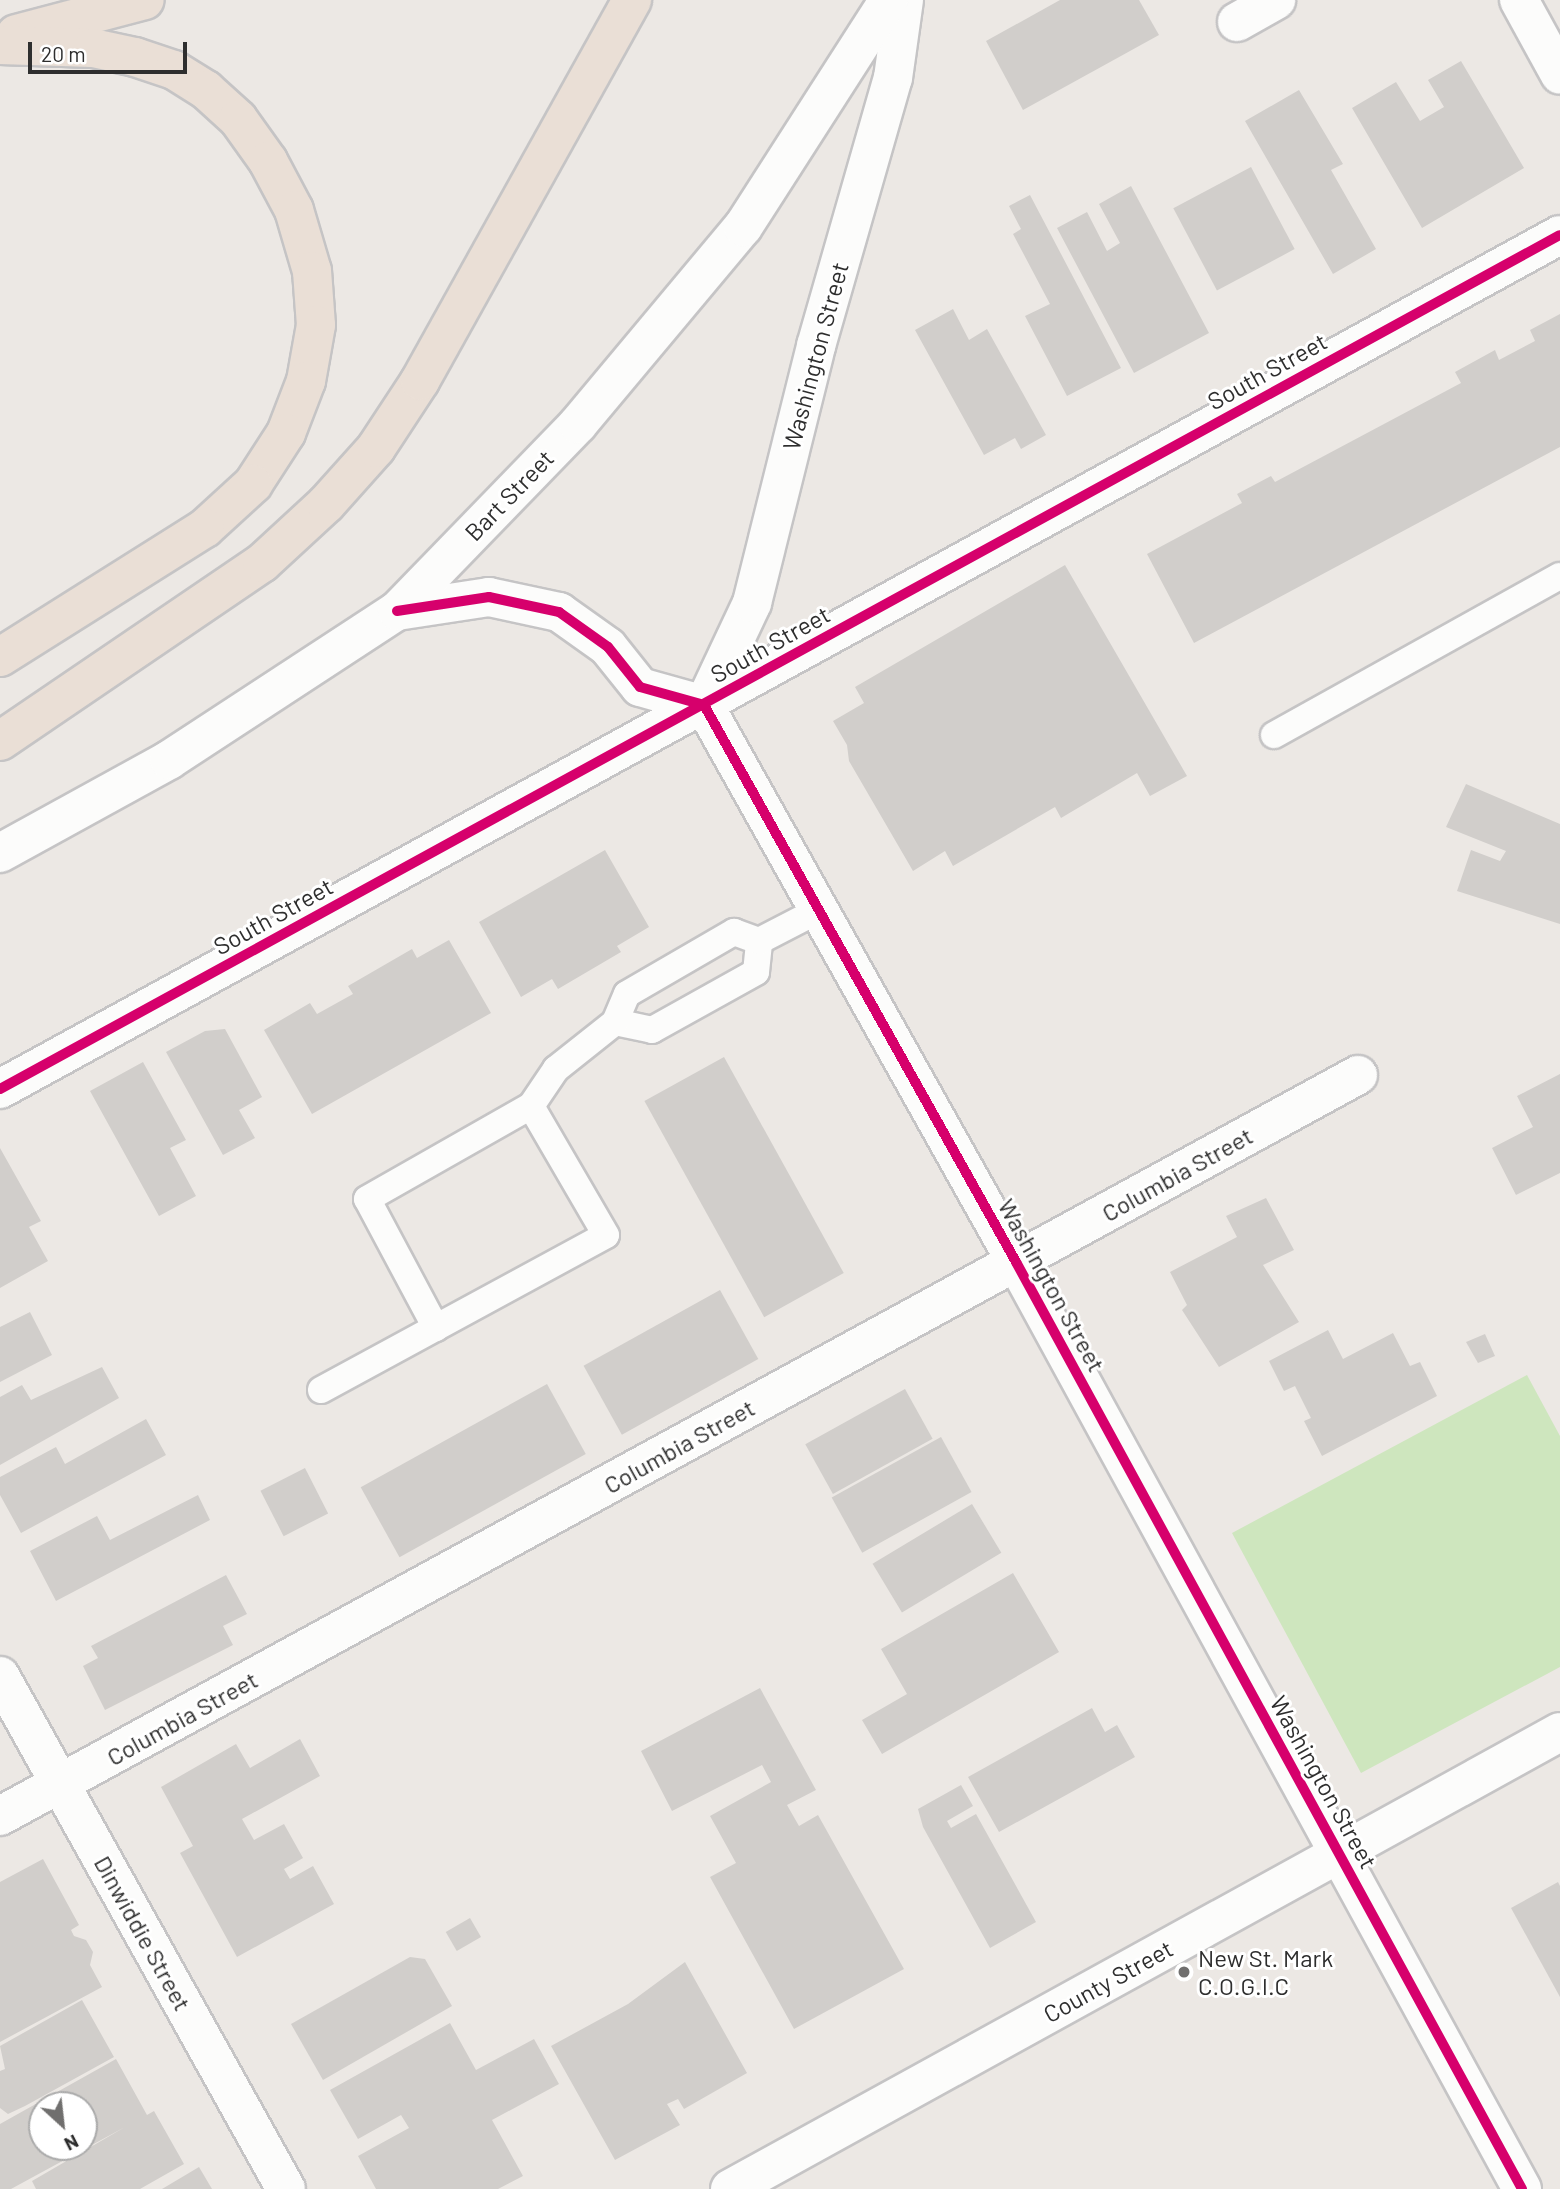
<!DOCTYPE html>
<html>
<head>
<meta charset="utf-8">
<style>
  body { margin:0 }
  #map { position:relative; width:1560px; height:2189px; overflow:hidden; background:#ece8e4; font-family:Barlow,sans-serif }
  div>[style] { position:absolute }
  .green>* { inset:0; background:#cee6be }
  .building>* { inset:0; background:#d1cecb; transform-origin:0 0 }
  .roads { filter:drop-shadow(2px 0 #c5c4c5) drop-shadow(-2px 0 #c5c4c5) drop-shadow(0 2px #c5c4c5) drop-shadow(0 -2px #c5c4c5) }
  .lane>* { height:26px; margin:-13px; padding:0 13px; transform-origin:13px; border-radius:13px; background:#fcfcfb }
  .street>* { height:38px; margin:-19px; padding:0 19px; transform-origin:19px; border-radius:19px; background:#fcfcfb }
  .secondary>* { height:38px; margin:-19px; padding:0 19px; transform-origin:19px; border-radius:19px; background:#fcfcfb }
  .highway>* { height:38px; margin:-19px; padding:0 19px; transform-origin:19px; border-radius:19px; background:#eadfd6 }
  .cycleway>* { height:10px; margin:-5px; padding:0 5px; transform-origin:5px; border-radius:5px; background:#d6006c }
  .dots>* { width:19px; height:19px; translate:-50% -50%; box-sizing:border-box; border:4px solid #fff; border-radius:50% }
  span { translate:-50% -50%; white-space:nowrap; text-align:center; line-height:1.15; -webkit-text-stroke:6px #fff; paint-order:stroke }
  .street-label { font-size:24px; color:#2e2e2e }
  .poi-label { font-size:24px; color:#2e2e2e }
  .left { translate:0 -50%; text-align:left }
  .north { position:absolute; left:28px; top:2091px; width:70px; height:70px; box-sizing:border-box; background:#fff; border:2px solid #ababab; border-radius:50%; rotate:153deg; font-size:19px; font-weight:700; line-height:28px; text-align:center; color:#2e2e2e }
  .north::after { content:''; display:block; margin:auto; width:24px; height:32px; background:#706f6e; clip-path:polygon(50% 0,100% 100%,50% 72%,0 100%) }
  .scale { position:absolute; left:28px; top:42px; width:159px; height:32px; box-sizing:border-box; border:4px solid #2e2e2e; border-top:0; padding-left:9px; font-size:21px; line-height:24px; white-space:nowrap; color:#2e2e2e; -webkit-text-stroke:5px #fff; paint-order:stroke }
</style>
</head>
<body>
<div id="map">
  <div class="green">
    <div style="clip-path:polygon(1527px 1375px,1560px 1436px,1560px 1667px,1361px 1773px,1232px 1533px)"></div>
  </div>
  <div class="building">
    <div style="clip-path:polygon(1060px 0,1139px 0,1159px 35px,1023px 110px,986px 41px)"></div>
    <div style="clip-path:polygon(1461px 61px,1524px 168px,1422px 228px,1352px 108px,1396px 82px,1420px 121px,1444px 107px,1428px 80px)"></div>
    <div style="clip-path:polygon(1299px 90px,1343px 164px,1331px 170px,1376px 249px,1333px 274px,1245px 121px)"></div>
    <div style="left:1251px;top:167px;width:93px;height:88px;rotate:62deg"></div>
    <div style="clip-path:polygon(1131px 186px,1209px 333px,1134px 373px,1057px 228px,1087px 212px,1107px 251px,1120px 243px,1099px 204px)"></div>
    <div style="clip-path:polygon(1030px 195px,1121px 368px,1067px 396px,1025px 316px,1050px 304px,1013px 234px,1021px 229px,1009px 206px)"></div>
    <div style="clip-path:polygon(953px 309px,969px 340px,987px 329px,1046px 435px,1021px 449px,1015px 438px,984px 455px,915px 330px)"></div>
    <div style="clip-path:polygon(1560px 314px,1560px 447px,1194px 643px,1147px 554px,1242px 503px,1237px 494px,1271px 476px,1275px 482px,1461px 383px,1455px 372px,1495px 350px,1499px 360px,1535px 341px,1530px 330px)"></div>
    <div style="clip-path:polygon(1065px 565px,1187px 776px,1150px 796px,1137px 773px,1061px 818px,1055px 807px,953px 866px,945px 851px,913px 871px,849px 761px,847px 745px,833px 721px,864px 703px,855px 687px)"></div>
    <div style="clip-path:polygon(1466px 784px,1560px 824px,1560px 924px,1457px 891px,1471px 850px,1500px 861px,1506px 851px,1446px 827px)"></div>
    <div style="clip-path:polygon(605px 850px,649px 927px,617px 946px,621px 952px,558px 989px,552px 979px,521px 997px,479px 922px)"></div>
    <div style="clip-path:polygon(449px 940px,491px 1013px,312px 1114px,264px 1030px,310px 1003px,317px 1014px,353px 994px,348px 986px,412px 949px,417px 958px)"></div>
    <div style="clip-path:polygon(225px 1029px,262px 1097px,239px 1110px,255px 1138px,223px 1155px,166px 1052px,205px 1031px)"></div>
    <div style="left:724px;top:1057px;width:247px;height:91px;rotate:61deg"></div>
    <div style="clip-path:polygon(143px 1062px,186px 1140px,170px 1148px,196px 1196px,159px 1216px,90px 1091px)"></div>
    <div style="clip-path:polygon(1560px 1074px,1560px 1173px,1516px 1195px,1492px 1148px,1533px 1127px,1517px 1096px)"></div>
    <div style="clip-path:polygon(0 1148px,41px 1221px,29px 1227px,48px 1261px,0 1288px)"></div>
    <div style="clip-path:polygon(1266px 1198px,1294px 1250px,1263px 1265px,1299px 1322px,1219px 1367px,1182px 1310px,1187px 1305px,1170px 1272px,1237px 1237px,1226px 1216px)"></div>
    <div style="left:720px;top:1290px;width:79px;height:156px;rotate:61deg"></div>
    <div style="clip-path:polygon(30px 1312px,52px 1355px,0 1382px,0 1327px)"></div>
    <div style="clip-path:polygon(1328px 1330px,1343px 1359px,1393px 1333px,1410px 1366px,1420px 1362px,1437px 1396px,1322px 1456px,1304px 1421px,1311px 1418px,1295px 1386px,1284px 1391px,1269px 1361px)"></div>
    <div style="clip-path:polygon(1485px 1334px,1495px 1356px,1478px 1363px,1466px 1342px)"></div>
    <div style="clip-path:polygon(102px 1367px,119px 1398px,0 1465px,0 1397px,22px 1385px,31px 1400px)"></div>
    <div style="left:547px;top:1384px;width:80px;height:213px;rotate:61deg"></div>
    <div style="left:905px;top:1389px;width:57px;height:114px;rotate:61deg"></div>
    <div style="clip-path:polygon(146px 1419px,166px 1455px,21px 1533px,0 1495px,0 1477px,56px 1447px,65px 1464px)"></div>
    <div style="left:941px;top:1437px;width:63px;height:125px;rotate:61deg"></div>
    <div style="left:305px;top:1468px;width:51px;height:50px;rotate:63deg"></div>
    <div style="clip-path:polygon(198px 1495px,210px 1520px,56px 1601px,30px 1551px,97px 1516px,110px 1540px)"></div>
    <div style="left:972px;top:1504px;width:57px;height:116px;rotate:59deg"></div>
    <div style="clip-path:polygon(1013px 1573px,1059px 1652px,882px 1754px,862px 1720px,907px 1694px,881px 1649px)"></div>
    <div style="clip-path:polygon(226px 1575px,247px 1614px,223px 1626px,233px 1645px,105px 1710px,83px 1666px,98px 1658px,91px 1646px)"></div>
    <div style="clip-path:polygon(760px 1688px,816px 1790px,787px 1805px,799px 1826px,818px 1815px,904px 1969px,794px 2029px,710px 1877px,736px 1863px,710px 1816px,771px 1782px,762px 1765px,672px 1811px,641px 1751px)"></div>
    <div style="clip-path:polygon(1092px 1708px,1105px 1732px,1117px 1725px,1135px 1757px,999px 1832px,968px 1777px)"></div>
    <div style="clip-path:polygon(300px 1739px,320px 1776px,242px 1819px,254px 1840px,284px 1824px,303px 1858px,284px 1869px,290px 1879px,313px 1866px,334px 1904px,237px 1957px,180px 1853px,193px 1846px,161px 1787px,236px 1744px,250px 1768px)"></div>
    <div style="clip-path:polygon(961px 1785px,973px 1806px,947px 1821px,951px 1828px,976px 1814px,1036px 1922px,990px 1948px,923px 1827px,918px 1809px)"></div>
    <div style="clip-path:polygon(43px 1859px,79px 1925px,71px 1930px,74px 1936px,86px 1940px,93px 1952px,90px 1965px,102px 1987px,0 2042px,0 1882px)"></div>
    <div style="clip-path:polygon(1558px 1882px,1560px 1886px,1560px 1997px,1511px 1908px)"></div>
    <div style="left:470px;top:1918px;width:22px;height:28px;rotate:60deg"></div>
    <div style="clip-path:polygon(410px 1957px,425px 1959px,452px 2006px,323px 2080px,291px 2024px)"></div>
    <div style="clip-path:polygon(685px 1962px,747px 2073px,684px 2109px,678px 2099px,667px 2104px,680px 2125px,615px 2160px,551px 2046px,628px 2004px)"></div>
    <div style="clip-path:polygon(82px 2000px,114px 2057px,25px 2106px,8px 2114px,0 2108px,0 2071px,5px 2069px,0 2046px)"></div>
    <div style="clip-path:polygon(450px 2023px,476px 2070px,534px 2039px,559px 2084px,492px 2120px,523px 2176px,498px 2189px,376px 2189px,358px 2156px,409px 2128px,401px 2115px,358px 2139px,330px 2090px)"></div>
    <div style="clip-path:polygon(evenodd,116px 2059px,147px 2115px,154px 2111px,184px 2164px,140px 2189px,36px 2189px,32px 2181px,125px 2127px,11px 2189px,0 2189px,0 2124px,116px 2059px,42px 2105px,84px 2105px,84px 2147px,42px 2147px,42px 2105px)"></div>
    <div style="clip-path:polygon(199px 2167px,212px 2189px,162px 2189px)"></div>
  </div>
  <div class="roads">
    <div class="lane">
      <div style="left:1274px;top:735px;width:327px;rotate:-29.1deg"></div>
      <div style="left:615px;top:1022px;width:38px;rotate:12deg"></div>
      <div style="left:652px;top:1030px;width:119px;rotate:-29.1deg"></div>
      <div style="left:756px;top:972px;width:31px;rotate:-84deg"></div>
      <div style="left:436px;top:1328px;width:146px;rotate:-118.1deg"></div>
      <div style="left:367px;top:1199px;width:189px;rotate:-29.6deg"></div>
      <div style="left:321px;top:1390px;width:324px;rotate:-28.5deg"></div>
      <div style="left:606px;top:1235px;width:149px;rotate:-120.2deg"></div>
      <div style="left:531px;top:1106px;width:45px;rotate:-56deg"></div>
      <div style="left:556px;top:1069px;width:75px;rotate:-38.5deg"></div>
      <div style="left:615px;top:1022px;width:30px;rotate:-67deg"></div>
      <div style="left:627px;top:994px;width:124px;rotate:-30.1deg"></div>
      <div style="left:734px;top:932px;width:27px;rotate:20deg"></div>
      <div style="left:759px;top:941px;width:68px;rotate:-27.3deg"></div>
    </div>
    <div class="street">
      <div style="left:1519px;top:0;width:85px;rotate:61.3deg"></div>
      <div style="left:1237px;top:22px;width:45px;rotate:-29.4deg"></div>
      <div style="left:0;top:1676px;width:587px;rotate:60.86deg"></div>
      <div style="left:0;top:1816px;width:1547px;rotate:-28.62deg"></div>
    </div>
    <div class="secondary">
      <div style="left:397px;top:611px;width:93px;rotate:-8.7deg"></div>
      <div style="left:489px;top:597px;width:72px;rotate:12.1deg"></div>
      <div style="left:559px;top:612px;width:60px;rotate:35.5deg"></div>
      <div style="left:608px;top:647px;width:51px;rotate:51.3deg"></div>
      <div style="left:640px;top:687px;width:66px;rotate:15.7deg"></div>
      <div style="left:704px;top:705px;width:638px;rotate:60.74deg"></div>
      <div style="left:1016px;top:1262px;width:1056px;rotate:61.37deg"></div>
      <div style="left:704px;top:705px;width:113px;rotate:-64.8deg"></div>
      <div style="left:752px;top:603px;width:265px;rotate:-76deg"></div>
      <div style="left:816px;top:346px;width:279px;rotate:-74deg"></div>
      <div style="left:893px;top:78px;width:79px;rotate:-82deg"></div>
      <div style="left:0;top:853px;width:193px;rotate:-28.8deg"></div>
      <div style="left:169px;top:760px;width:272px;rotate:-33.2deg"></div>
      <div style="left:397px;top:611px;width:260px;rotate:-45.9deg"></div>
      <div style="left:578px;top:424px;width:257px;rotate:-50.1deg"></div>
      <div style="left:743px;top:227px;width:270px;rotate:-57.3deg"></div>
      <div style="left:0;top:1089px;width:1778px;rotate:-28.7deg"></div>
      <div style="left:730px;top:2189px;width:947px;rotate:-28.84deg"></div>
    </div>
    <div class="highway">
      <div style="left:16px;top:34px;width:133px;rotate:-14.8deg"></div>
      <div style="left:0;top:45px;width:93px;rotate:1.8deg"></div>
      <div style="left:93px;top:48px;width:43px;rotate:12.1deg"></div>
      <div style="left:135px;top:57px;width:41px;rotate:18.4deg"></div>
      <div style="left:174px;top:70px;width:38px;rotate:32deg"></div>
      <div style="left:206px;top:90px;width:43px;rotate:42.2deg"></div>
      <div style="left:238px;top:119px;width:52px;rotate:54.5deg"></div>
      <div style="left:268px;top:161px;width:55px;rotate:62deg"></div>
      <div style="left:294px;top:210px;width:64px;rotate:73.6deg"></div>
      <div style="left:312px;top:271px;width:54px;rotate:85.8deg"></div>
      <div style="left:316px;top:325px;width:57px;rotate:100.1deg"></div>
      <div style="left:306px;top:381px;width:56px;rotate:111deg"></div>
      <div style="left:286px;top:433px;width:61px;rotate:122.9deg"></div>
      <div style="left:253px;top:484px;width:65px;rotate:137.5deg"></div>
      <div style="left:205px;top:528px;width:242px;rotate:147.8deg"></div>
      <div style="left:0;top:741px;width:317px;rotate:-34.2deg"></div>
      <div style="left:262px;top:563px;width:87px;rotate:-42.7deg"></div>
      <div style="left:326px;top:504px;width:75px;rotate:-48.2deg"></div>
      <div style="left:376px;top:448px;width:80px;rotate:-56.7deg"></div>
      <div style="left:420px;top:381px;width:436px;rotate:-60.9deg"></div>
    </div>
  </div>
  <div class="cycleway">
    <div style="left:397px;top:611px;width:93px;rotate:-8.7deg"></div>
    <div style="left:489px;top:597px;width:72px;rotate:12.1deg"></div>
    <div style="left:559px;top:612px;width:60px;rotate:35.5deg"></div>
    <div style="left:608px;top:647px;width:51px;rotate:51.3deg"></div>
    <div style="left:640px;top:687px;width:66px;rotate:15.7deg"></div>
    <div style="left:704px;top:705px;width:638px;rotate:60.74deg"></div>
    <div style="left:1016px;top:1262px;width:1056px;rotate:61.37deg"></div>
    <div style="left:0;top:1089px;width:1778px;rotate:-28.7deg"></div>
  </div>
  <div class="dots">
    <div style="left:1184px;top:1972px;background:#706f6e"></div>
  </div>
  <div class="street-label">
    <span style="left:815px;top:356px;rotate:-75deg">Washington Street</span>
    <span style="left:1267px;top:371px;rotate:-29deg">South Street</span>
    <span style="left:509px;top:495px;rotate:-46deg">Bart Street</span>
    <span style="left:770px;top:644px;rotate:-29deg">South Street</span>
    <span style="left:273px;top:916px;rotate:-29deg">South Street</span>
    <span style="left:1177px;top:1174px;rotate:-29deg">Columbia Street</span>
    <span style="left:1052px;top:1285px;rotate:61deg">Washington Street</span>
    <span style="left:679px;top:1446px;rotate:-29deg">Columbia Street</span>
    <span style="left:182px;top:1718px;rotate:-29deg">Columbia Street</span>
    <span style="left:1324px;top:1782px;rotate:61deg">Washington Street</span>
    <span style="left:143px;top:1933px;rotate:61deg">Dinwiddie Street</span>
    <span style="left:1108px;top:1981px;rotate:-29deg">County Street</span>
  </div>
  <div class="poi-label">
    <span class="left" style="left:1198px;top:1972px">New St. Mark<br>C.O.G.I.C</span>
  </div>
  <div class="north">N</div>
  <div class="scale">20 m</div>
</div>
</body>
</html>
